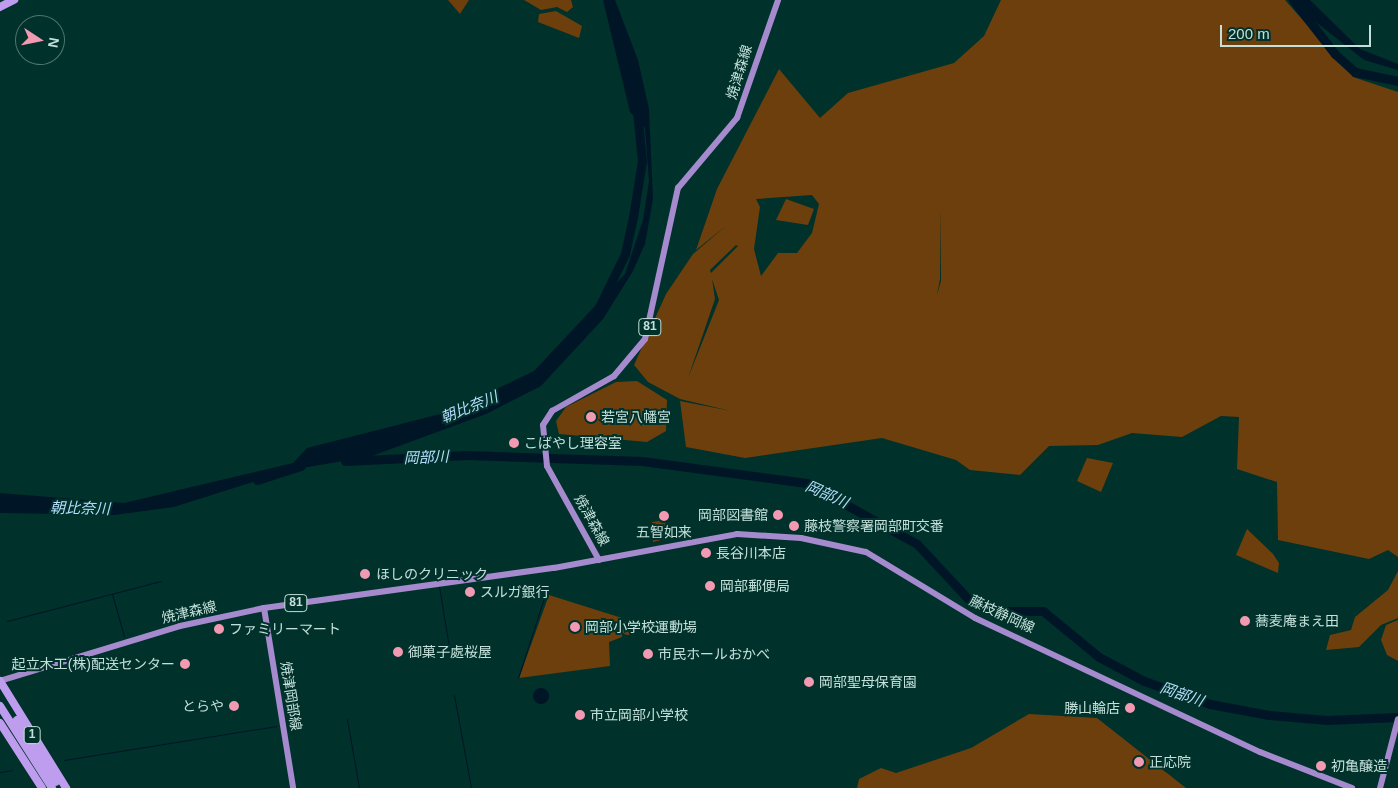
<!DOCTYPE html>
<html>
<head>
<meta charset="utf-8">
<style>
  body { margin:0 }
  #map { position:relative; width:1398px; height:788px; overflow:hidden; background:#01312b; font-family:Helvetica,"Noto Sans JP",sans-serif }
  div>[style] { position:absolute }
  .green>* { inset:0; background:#6d3f0c }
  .round { border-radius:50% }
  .water>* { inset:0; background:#001627 }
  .stream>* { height:1px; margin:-0.5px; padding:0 0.5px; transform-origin:0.5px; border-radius:0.5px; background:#001627 }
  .river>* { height:9px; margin:-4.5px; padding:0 4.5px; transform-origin:4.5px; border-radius:4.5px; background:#001627 }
  .major>* { height:6px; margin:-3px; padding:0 3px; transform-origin:3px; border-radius:3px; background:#a58acd }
  .highway>* { height:8px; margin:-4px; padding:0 4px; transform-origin:4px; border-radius:4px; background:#be9dee }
  .dots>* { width:14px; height:14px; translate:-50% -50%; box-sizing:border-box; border:2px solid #01312b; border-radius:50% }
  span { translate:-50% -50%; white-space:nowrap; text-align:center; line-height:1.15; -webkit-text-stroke:4px #01312b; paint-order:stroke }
  .shield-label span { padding:1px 4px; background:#01312b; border:1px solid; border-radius:4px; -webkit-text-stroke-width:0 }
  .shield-label { font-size:12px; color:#c3e0da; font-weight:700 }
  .street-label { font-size:14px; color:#c3e0da }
  .poi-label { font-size:14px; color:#c3e0da }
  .left { translate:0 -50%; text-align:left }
  .right { translate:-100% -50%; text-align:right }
  .water-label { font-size:15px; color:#b7defd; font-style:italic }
  .north { position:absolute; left:15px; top:15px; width:50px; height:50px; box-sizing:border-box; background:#01312b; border:1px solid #4f7771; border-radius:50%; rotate:101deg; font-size:14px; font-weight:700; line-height:20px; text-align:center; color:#c3e0da }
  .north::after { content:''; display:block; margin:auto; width:18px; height:22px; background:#f19ab2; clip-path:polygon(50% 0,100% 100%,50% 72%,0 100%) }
  .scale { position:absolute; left:1220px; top:25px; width:151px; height:22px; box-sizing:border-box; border:2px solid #c3e0da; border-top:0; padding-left:6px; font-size:15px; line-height:18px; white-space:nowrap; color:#c3e0da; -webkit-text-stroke:4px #01312b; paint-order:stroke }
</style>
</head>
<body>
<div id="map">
  <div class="green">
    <div style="clip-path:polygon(448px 0,469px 0,460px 14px)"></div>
    <div style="clip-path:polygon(524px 0,571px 0,573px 7px,567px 12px,557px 7px,541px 10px)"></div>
    <div style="clip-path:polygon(evenodd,1001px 0,1285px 0,1353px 77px,1398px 92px,1398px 557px,1388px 550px,1369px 559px,1278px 540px,1277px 482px,1237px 469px,1239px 417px,1221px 416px,1182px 437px,1132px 433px,1098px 445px,1049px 446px,1020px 475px,970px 470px,956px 460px,882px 438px,745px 458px,686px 447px,680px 401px,731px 411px,680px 399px,648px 382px,634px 365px,666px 294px,693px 254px,727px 225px,696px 250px,717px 189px,779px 69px,820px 118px,848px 93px,954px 63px,984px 36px,1001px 0,812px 195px,819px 204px,812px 233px,797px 253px,778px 253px,761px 276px,754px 249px,760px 207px,756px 199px,812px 195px,1001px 0,941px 208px,941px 281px,937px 295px,940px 279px,941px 208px,1001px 0,736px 245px,738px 246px,711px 273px,710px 270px,736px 245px,1001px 0,712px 279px,719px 300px,688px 378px,715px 299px,712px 279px)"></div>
    <div style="clip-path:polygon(556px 11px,582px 26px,579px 38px,538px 22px,539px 14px)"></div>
    <div style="clip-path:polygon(786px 199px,814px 209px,808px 225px,776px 220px)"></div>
    <div style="clip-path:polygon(637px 381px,667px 400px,666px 431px,647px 442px,559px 434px,556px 421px,566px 407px,616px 382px)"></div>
    <div style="clip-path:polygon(1087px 458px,1113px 463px,1101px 492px,1077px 481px)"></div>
    <div style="clip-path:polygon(666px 520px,666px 539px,653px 542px,652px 522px)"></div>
    <div style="clip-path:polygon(1247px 529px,1273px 554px,1279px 563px,1278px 573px,1236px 555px)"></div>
    <div style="clip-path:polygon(1398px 571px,1398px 618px,1381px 625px,1359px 647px,1326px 650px,1330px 635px,1351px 630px,1355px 617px,1388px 590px)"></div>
    <div style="clip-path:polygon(549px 595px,622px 618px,622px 637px,609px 642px,610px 666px,519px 678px)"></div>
    <div style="clip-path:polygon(1398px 620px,1398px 661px,1387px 655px,1381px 640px,1386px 625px)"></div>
    <div class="round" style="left:621px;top:621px;width:14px;height:14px"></div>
    <div style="clip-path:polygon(1029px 714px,1097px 718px,1186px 788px,857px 788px,859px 779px,881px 768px,896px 773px,971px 748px)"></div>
  </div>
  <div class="water">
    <div style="clip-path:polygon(603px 0,615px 0,638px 60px,649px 109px,653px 199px,645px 244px,633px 271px,603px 319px,541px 386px,486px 414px,372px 456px,291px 470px,174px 507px,114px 515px,0 513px,0 493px,124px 503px,293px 463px,307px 448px,448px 412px,534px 371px,625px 274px,643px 220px,649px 181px,645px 128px,630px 112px)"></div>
    <div style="clip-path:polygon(1288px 0,1310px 0,1360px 49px,1398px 64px,1398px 70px,1364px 60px)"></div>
    <div class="round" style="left:533px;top:688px;width:16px;height:16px"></div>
  </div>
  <div class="stream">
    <div style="left:439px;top:586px;width:74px;rotate:80.7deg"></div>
    <div style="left:112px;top:594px;width:44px;rotate:74.1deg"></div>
    <div style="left:7px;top:621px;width:159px;rotate:-14.6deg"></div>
    <div style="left:518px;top:678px;width:90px;rotate:-72deg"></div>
    <div style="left:454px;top:695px;width:95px;rotate:79.6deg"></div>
    <div style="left:347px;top:719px;width:70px;rotate:80.1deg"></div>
    <div style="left:64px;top:760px;width:215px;rotate:-9.1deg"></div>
    <div style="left:0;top:772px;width:12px;rotate:-9deg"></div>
  </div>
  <div class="river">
    <div style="left:1293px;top:0;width:68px;rotate:52.1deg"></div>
    <div style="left:1335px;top:54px;width:27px;rotate:42deg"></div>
    <div style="left:1355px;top:72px;width:44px;rotate:11.8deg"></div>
    <div style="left:599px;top:307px;width:59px;rotate:-63.9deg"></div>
    <div style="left:625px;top:254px;width:38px;rotate:-78deg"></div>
    <div style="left:633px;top:217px;width:57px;rotate:-80.9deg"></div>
    <div style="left:642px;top:161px;width:50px;rotate:-95.7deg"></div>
    <div style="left:345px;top:461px;width:123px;rotate:-2.8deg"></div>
    <div style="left:468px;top:455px;width:174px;rotate:2deg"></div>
    <div style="left:642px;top:461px;width:166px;rotate:7.6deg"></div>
    <div style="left:807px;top:483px;width:126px;rotate:29deg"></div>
    <div style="left:917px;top:544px;width:82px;rotate:47deg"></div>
    <div style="left:973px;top:604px;width:27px;rotate:15deg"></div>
    <div style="left:999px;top:611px;width:44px"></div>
    <div style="left:1043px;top:611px;width:72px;rotate:39.4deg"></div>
    <div style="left:1099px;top:657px;width:51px;rotate:28.1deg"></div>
    <div style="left:1144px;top:681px;width:70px;rotate:19.2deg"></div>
    <div style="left:1210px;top:704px;width:60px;rotate:10.6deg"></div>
    <div style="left:1269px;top:715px;width:58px;rotate:4.9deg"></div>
    <div style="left:1327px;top:720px;width:71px;rotate:-2.4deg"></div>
    <div style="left:257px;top:480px;width:46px;rotate:-17.7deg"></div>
  </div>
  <div class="major">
    <div style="left:599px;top:560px;width:107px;rotate:-119deg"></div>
    <div style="left:547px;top:466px;width:41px;rotate:-95.6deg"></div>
    <div style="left:543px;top:425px;width:17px;rotate:-57deg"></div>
    <div style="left:552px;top:411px;width:71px;rotate:-29.4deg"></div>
    <div style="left:614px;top:376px;width:48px;rotate:-50deg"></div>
    <div style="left:645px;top:339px;width:155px;rotate:-77.7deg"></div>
    <div style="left:678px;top:188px;width:92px;rotate:-49.9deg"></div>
    <div style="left:737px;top:118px;width:125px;rotate:-70.8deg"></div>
    <div style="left:264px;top:608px;width:182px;rotate:80.8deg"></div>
    <div style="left:0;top:681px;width:188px;rotate:-17deg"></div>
    <div style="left:180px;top:626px;width:86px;rotate:-12.1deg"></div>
    <div style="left:264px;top:608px;width:293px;rotate:-7.9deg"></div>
    <div style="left:554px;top:568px;width:186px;rotate:-10.5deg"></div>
    <div style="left:737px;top:534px;width:64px;rotate:3.6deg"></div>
    <div style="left:801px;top:538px;width:66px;rotate:12.2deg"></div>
    <div style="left:866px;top:552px;width:127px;rotate:31.2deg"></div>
    <div style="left:975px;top:618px;width:315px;rotate:25.2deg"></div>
    <div style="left:1260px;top:752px;width:99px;rotate:21.4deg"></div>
    <div style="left:1380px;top:788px;width:71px;rotate:-75.4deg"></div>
  </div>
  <div class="highway">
    <div style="left:0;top:7px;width:16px;rotate:-27deg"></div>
    <div style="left:0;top:681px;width:126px;rotate:58.3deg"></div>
    <div style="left:0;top:706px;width:97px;rotate:57.6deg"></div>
    <div style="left:17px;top:720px;width:73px;rotate:57.8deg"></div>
    <div style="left:0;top:723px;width:77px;rotate:57.1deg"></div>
  </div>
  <div class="dots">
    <div style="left:591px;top:417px;background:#f19ab2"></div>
    <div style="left:514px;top:443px;background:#f19ab2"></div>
    <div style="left:778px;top:515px;background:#f19ab2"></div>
    <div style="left:664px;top:516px;background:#f19ab2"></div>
    <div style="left:794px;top:526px;background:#f19ab2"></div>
    <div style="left:706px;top:553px;background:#f19ab2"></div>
    <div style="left:365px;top:574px;background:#f19ab2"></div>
    <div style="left:710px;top:586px;background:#f19ab2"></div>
    <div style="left:470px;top:592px;background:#f19ab2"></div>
    <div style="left:1245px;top:621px;background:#f19ab2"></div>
    <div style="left:575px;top:627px;background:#f19ab2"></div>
    <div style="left:219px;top:629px;background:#f19ab2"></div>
    <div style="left:398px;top:652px;background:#f19ab2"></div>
    <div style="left:648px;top:654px;background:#f19ab2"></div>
    <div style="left:185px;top:664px;background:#f19ab2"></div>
    <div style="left:809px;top:682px;background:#f19ab2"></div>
    <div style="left:234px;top:706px;background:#f19ab2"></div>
    <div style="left:1130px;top:708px;background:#f19ab2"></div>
    <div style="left:580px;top:715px;background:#f19ab2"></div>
    <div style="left:1139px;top:762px;background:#f19ab2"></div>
    <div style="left:1321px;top:766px;background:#f19ab2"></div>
  </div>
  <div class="shield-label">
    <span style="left:650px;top:327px">81</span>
    <span style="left:296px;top:603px">81</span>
    <span style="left:32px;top:735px">1</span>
  </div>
  <div class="street-label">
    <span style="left:739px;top:72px;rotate:-73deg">焼津森線</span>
    <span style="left:592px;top:520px;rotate:61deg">焼津森線</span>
    <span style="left:189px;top:612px;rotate:-13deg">焼津森線</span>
    <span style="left:1002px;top:614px;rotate:25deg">藤枝静岡線</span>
    <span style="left:291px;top:696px;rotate:81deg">焼津岡部線</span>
  </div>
  <div class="poi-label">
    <span class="left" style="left:601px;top:417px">若宮八幡宮</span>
    <span class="left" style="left:524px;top:443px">こばやし理容室</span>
    <span class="right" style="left:768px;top:515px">岡部図書館</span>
    <span class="left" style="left:804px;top:526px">藤枝警察署岡部町交番</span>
    <span style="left:664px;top:532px">五智如来</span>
    <span class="left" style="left:716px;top:553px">長谷川本店</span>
    <span class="left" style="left:376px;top:574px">ほしのクリニック</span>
    <span class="left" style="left:720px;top:586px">岡部郵便局</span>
    <span class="left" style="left:480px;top:592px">スルガ銀行</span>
    <span class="left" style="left:1255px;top:621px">蕎麦庵まえ田</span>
    <span class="left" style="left:585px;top:627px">岡部小学校運動場</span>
    <span class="left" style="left:229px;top:629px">ファミリーマート</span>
    <span class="left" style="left:408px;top:652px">御菓子處桜屋</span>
    <span class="left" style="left:658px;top:654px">市民ホールおかべ</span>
    <span class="right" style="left:175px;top:664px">起立木工(株)配送センター</span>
    <span class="left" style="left:819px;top:682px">岡部聖母保育園</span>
    <span class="right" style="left:224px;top:706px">とらや</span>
    <span class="right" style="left:1120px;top:708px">勝山輪店</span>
    <span class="left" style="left:590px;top:715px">市立岡部小学校</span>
    <span class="left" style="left:1149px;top:762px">正応院</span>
    <span class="left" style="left:1331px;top:766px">初亀醸造</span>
  </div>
  <div class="water-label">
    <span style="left:469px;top:407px;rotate:-22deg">朝比奈川</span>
    <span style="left:426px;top:457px;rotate:-2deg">岡部川</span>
    <span style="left:827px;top:494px;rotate:24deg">岡部川</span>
    <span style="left:80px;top:508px;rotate:1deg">朝比奈川</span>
    <span style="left:1182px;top:694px;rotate:19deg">岡部川</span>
  </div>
  <div class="north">N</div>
  <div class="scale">200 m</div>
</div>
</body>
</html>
